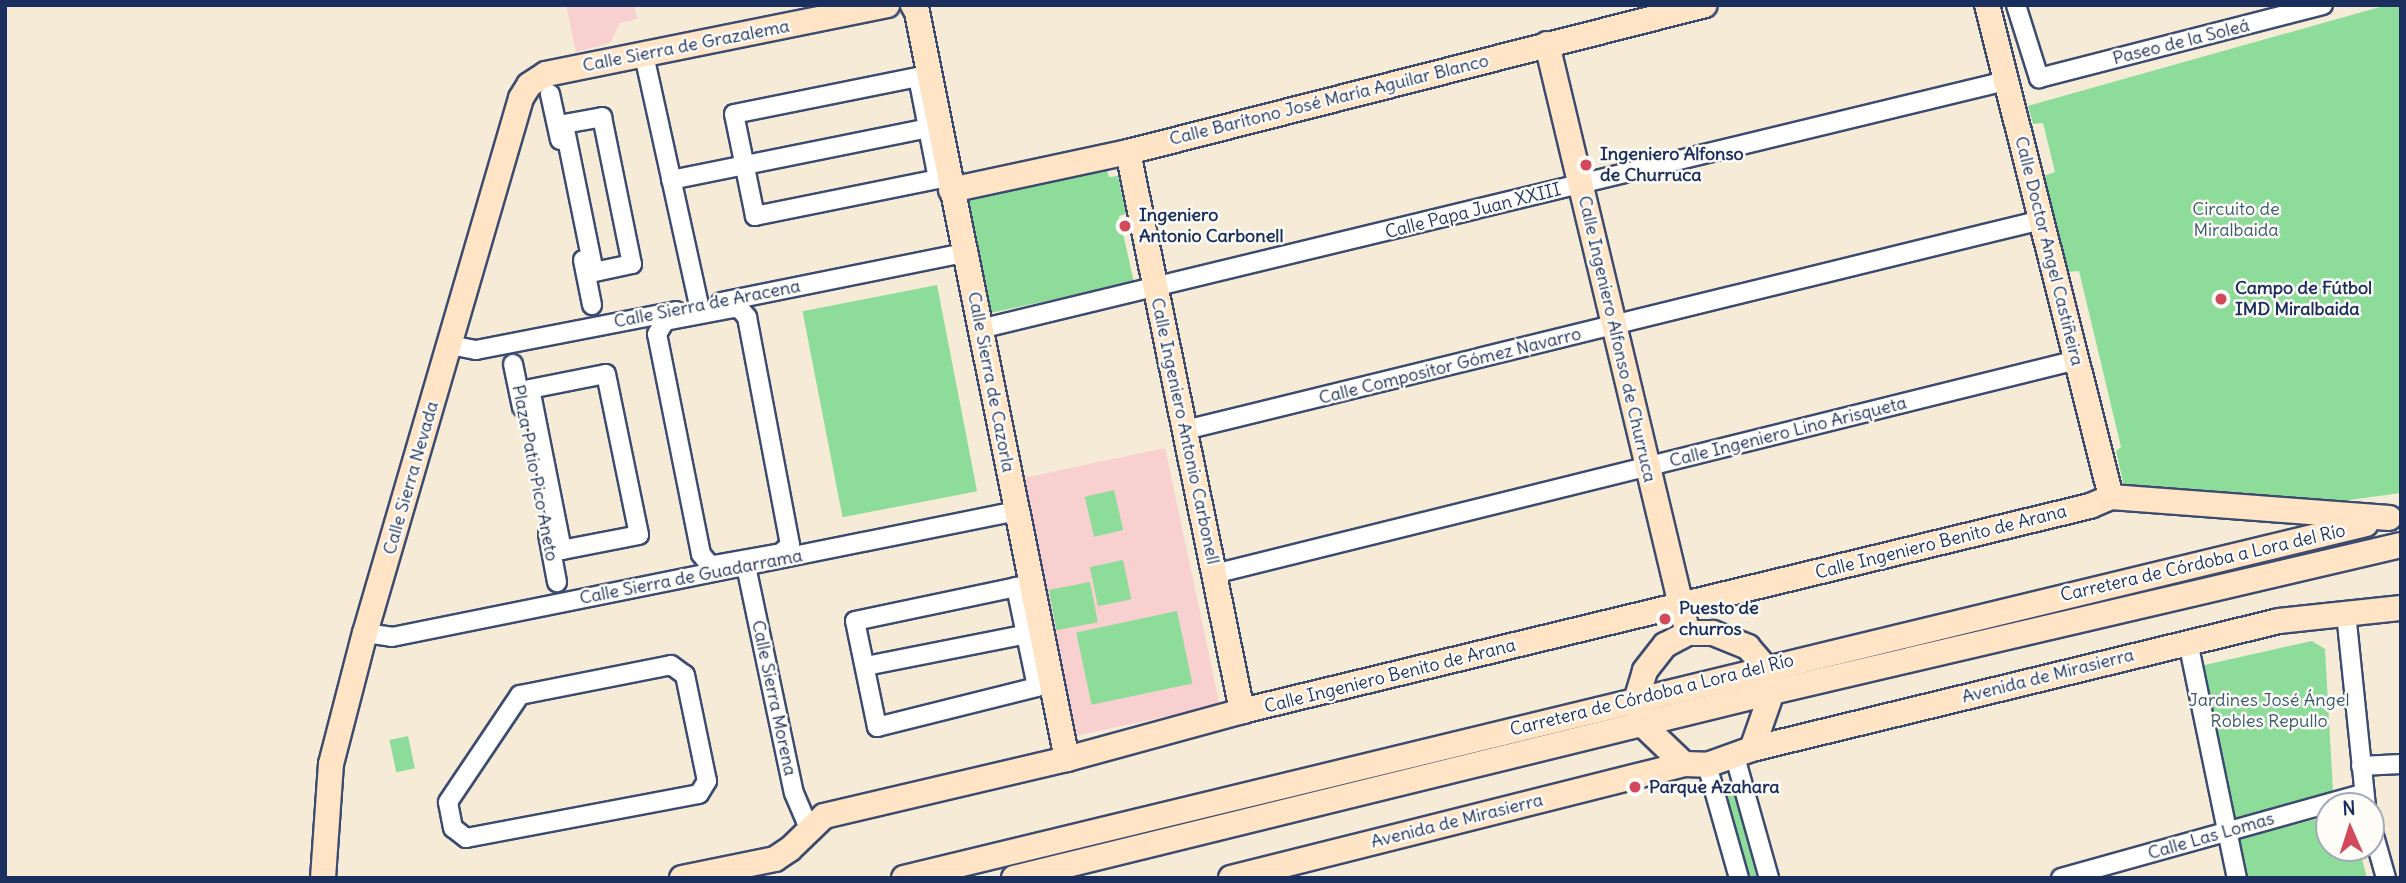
<!DOCTYPE html>
<html>
<head>
<meta charset="utf-8">
<style>
  body { margin:0 }
  #map { position:relative; width:2406px; height:883px; overflow:hidden; background:#f6ebd6; font-family:Delius,sans-serif }
  div>[style] { position:absolute }
  .built>* { inset:0; background:#f7d0cf; transform-origin:0 0 }
  .green>* { inset:0; background:#8edc9a; transform-origin:0 0 }
  .roads { filter:drop-shadow(2px 0 #3c4b70) drop-shadow(-2px 0 #3c4b70) drop-shadow(0 2px #3c4b70) drop-shadow(0 -2px #3c4b70) }
  .street>* { height:18px; margin:-9px; padding:0 9px; transform-origin:9px; border-radius:9px; background:#fff }
  .secondary>* { height:24px; margin:-12px; padding:0 12px; transform-origin:12px; border-radius:12px; background:#ffe4c6 }
  .dots>* { width:19px; height:19px; translate:-50% -50%; box-sizing:border-box; border:4px solid #fdfcf7; border-radius:50% }
  span { translate:-50% -50%; white-space:nowrap; text-align:center; line-height:1.15; -webkit-text-stroke:5px #fdfcf7; paint-order:stroke }
  .street-label { font-size:18px; color:#1b2f5e }
  .poi-label { font-size:18px; color:#1b2f5e; font-weight:700 }
  .left { translate:0 -50%; text-align:left }
  .park-label { font-size:18px; color:#385a6d }
  .frame { position:absolute; inset:0; border:7px solid #1b2f5e; pointer-events:none }
  .north { position:absolute; left:2315px; top:792px; width:70px; height:70px; box-sizing:border-box; background:#fdfcf7; border:2px solid #a3aaba; border-radius:50%; rotate:357deg; font-size:19px; font-weight:700; line-height:28px; text-align:center; color:#1b2f5e }
  .north::after { content:''; display:block; margin:auto; width:24px; height:32px; background:#d1495b; clip-path:polygon(50% 0,100% 100%,50% 72%,0 100%) }
</style>
</head>
<body>
<div id="map">
  <div class="built">
    <div style="clip-path:polygon(566px 5px,634px 5px,637px 19px,620px 23px,610px 43px,576px 52px)"></div>
    <div style="left:1165px;top:448px;width:263px;height:146px;rotate:78deg"></div>
  </div>
  <div class="green">
    <div style="clip-path:polygon(2387px 5px,2401px 5px,2401px 493px,2334px 502px,2124px 486px,2116px 451px,2121px 447px,2079px 271px,2068px 272px,2044px 176px,2055px 172px,2043px 123px,2033px 124px,2028px 106px)"></div>
    <div style="clip-path:polygon(1106px 167px,1109px 177px,1118px 176px,1126px 214px,1119px 216px,1134px 282px,990px 313px,965px 198px)"></div>
    <div style="left:937px;top:285px;width:210px;height:137px;rotate:79deg"></div>
    <div style="left:1114px;top:490px;width:41px;height:30px;rotate:77deg"></div>
    <div style="left:1123px;top:560px;width:40px;height:34px;rotate:78deg"></div>
    <div style="left:1090px;top:582px;width:41px;height:42px;rotate:79deg"></div>
    <div style="left:1177px;top:611px;width:74px;height:103px;rotate:78deg"></div>
    <div style="clip-path:polygon(2312px 641px,2325px 649px,2333px 791px,2231px 819px,2200px 666px)"></div>
    <div style="left:408px;top:736px;width:33px;height:19px;rotate:78deg"></div>
    <div style="clip-path:polygon(1727px 787px,1736px 791px,1761px 878px,1745px 878px,1721px 794px)"></div>
    <div style="clip-path:polygon(2329px 816px,2329px 848px,2359px 848px,2367px 878px,2246px 878px,2237px 839px)"></div>
  </div>
  <div class="roads">
    <div class="street">
      <div style="left:2016px;top:5px;width:77px;rotate:72.5deg"></div>
      <div style="left:2039px;top:78px;width:293px;rotate:-14.4deg"></div>
      <div style="left:644px;top:55px;width:257px;rotate:77.6deg"></div>
      <div style="left:918px;top:77px;width:104px;rotate:78.9deg"></div>
      <div style="left:938px;top:179px;width:187px;rotate:168.6deg"></div>
      <div style="left:755px;top:216px;width:104px;rotate:-101.6deg"></div>
      <div style="left:734px;top:114px;width:188px;rotate:-11.4deg"></div>
      <div style="left:550px;top:94px;width:47px;rotate:77.7deg"></div>
      <div style="left:602px;top:117px;width:150px;rotate:78.5deg"></div>
      <div style="left:632px;top:264px;width:39px;rotate:168deg"></div>
      <div style="left:594px;top:272px;width:151px;rotate:-101.5deg"></div>
      <div style="left:564px;top:124px;width:39px;rotate:-10deg"></div>
      <div style="left:671px;top:180px;width:273px;rotate:-11.4deg"></div>
      <div style="left:583px;top:260px;width:46px;rotate:78.7deg"></div>
      <div style="left:721px;top:302px;width:249px;rotate:-11.4deg"></div>
      <div style="left:734px;top:308px;width:6px;rotate:9deg"></div>
      <div style="left:740px;top:309px;width:11px;rotate:49deg"></div>
      <div style="left:747px;top:317px;width:232px;rotate:79.3deg"></div>
      <div style="left:790px;top:545px;width:12px;rotate:138deg"></div>
      <div style="left:781px;top:553px;width:67px;rotate:169.7deg"></div>
      <div style="left:715px;top:565px;width:6px;rotate:-171deg"></div>
      <div style="left:709px;top:564px;width:13px;rotate:-129deg"></div>
      <div style="left:701px;top:554px;width:224px;rotate:-101.3deg"></div>
      <div style="left:657px;top:334px;width:15px;rotate:-58deg"></div>
      <div style="left:665px;top:321px;width:70px;rotate:-10.7deg"></div>
      <div style="left:980px;top:329px;width:1056px;rotate:-13.59deg"></div>
      <div style="left:450px;top:345px;width:26px;rotate:11deg"></div>
      <div style="left:476px;top:350px;width:204px;rotate:-11deg"></div>
      <div style="left:513px;top:364px;width:44px;rotate:78.2deg"></div>
      <div style="left:606px;top:374px;width:164px;rotate:78.4deg"></div>
      <div style="left:639px;top:535px;width:78px;rotate:169deg"></div>
      <div style="left:562px;top:550px;width:164px;rotate:-101.2deg"></div>
      <div style="left:530px;top:389px;width:77px;rotate:-11.2deg"></div>
      <div style="left:1185px;top:430px;width:881px;rotate:-13.78deg"></div>
      <div style="left:548px;top:534px;width:49px;rotate:79.4deg"></div>
      <div style="left:746px;top:566px;width:232px;rotate:78.1deg"></div>
      <div style="left:794px;top:793px;width:38px;rotate:67deg"></div>
      <div style="left:1214px;top:574px;width:889px;rotate:-13.93deg"></div>
      <div style="left:1016px;top:587px;width:102px;rotate:78.1deg"></div>
      <div style="left:1037px;top:687px;width:165px;rotate:166deg"></div>
      <div style="left:877px;top:727px;width:108px;rotate:-101.7deg"></div>
      <div style="left:855px;top:621px;width:165px;rotate:-11.9deg"></div>
      <div style="left:2346px;top:613px;width:194px;rotate:84.1deg"></div>
      <div style="left:365px;top:633px;width:27px;rotate:8deg"></div>
      <div style="left:392px;top:637px;width:638px;rotate:-11.4deg"></div>
      <div style="left:2188px;top:642px;width:241px;rotate:78.3deg"></div>
      <div style="left:671px;top:665px;width:17px;rotate:36deg"></div>
      <div style="left:685px;top:675px;width:108px;rotate:78.3deg"></div>
      <div style="left:707px;top:781px;width:15px;rotate:122deg"></div>
      <div style="left:699px;top:794px;width:237px;rotate:169.3deg"></div>
      <div style="left:466px;top:838px;width:16px;rotate:-142deg"></div>
      <div style="left:453px;top:828px;width:26px;rotate:-101deg"></div>
      <div style="left:448px;top:802px;width:129px;rotate:-56.1deg"></div>
      <div style="left:520px;top:695px;width:154px;rotate:-11.2deg"></div>
      <div style="left:871px;top:665px;width:170px;rotate:-11.2deg"></div>
      <div style="left:1735px;top:757px;width:126px;rotate:74.3deg"></div>
      <div style="left:1707px;top:765px;width:117px;rotate:74.2deg"></div>
      <div style="left:2361px;top:766px;width:40px;rotate:-2.9deg"></div>
      <div style="left:2371px;top:825px;width:55px;rotate:74.2deg"></div>
      <div style="left:2061px;top:878px;width:313px;rotate:-15.6deg"></div>
    </div>
    <div class="secondary">
      <div style="left:913px;top:5px;width:8px;rotate:60deg"></div>
      <div style="left:917px;top:12px;width:762px;rotate:78.65deg"></div>
      <div style="left:1987px;top:5px;width:507px;rotate:75.85deg"></div>
      <div style="left:1547px;top:44px;width:594px;rotate:76.57deg"></div>
      <div style="left:1128px;top:152px;width:571px;rotate:78.47deg"></div>
      <div style="left:951px;top:190px;width:181px;rotate:-12.1deg"></div>
      <div style="left:1128px;top:152px;width:595px;rotate:-14.29deg"></div>
      <div style="left:1752px;top:749px;width:542px;rotate:-13.65deg"></div>
      <div style="left:2279px;top:621px;width:123px;rotate:-6.1deg"></div>
      <div style="left:323px;top:878px;width:114px;rotate:-86deg"></div>
      <div style="left:331px;top:764px;width:135px;rotate:-75.5deg"></div>
      <div style="left:365px;top:633px;width:557px;rotate:-73.74deg"></div>
      <div style="left:521px;top:98px;width:15px;rotate:-58deg"></div>
      <div style="left:529px;top:85px;width:20px;rotate:-33deg"></div>
      <div style="left:546px;top:74px;width:348px;rotate:-11.4deg"></div>
      <div style="left:682px;top:878px;width:95px;rotate:-11.5deg"></div>
      <div style="left:775px;top:859px;width:18px;rotate:-34deg"></div>
      <div style="left:790px;top:849px;width:47px;rotate:-44.1deg"></div>
      <div style="left:824px;top:816px;width:250px;rotate:-13.2deg"></div>
      <div style="left:1067px;top:759px;width:181px;rotate:-15.3deg"></div>
      <div style="left:1242px;top:711px;width:872px;rotate:-13.59deg"></div>
      <div style="left:2090px;top:506px;width:23px;rotate:-23deg"></div>
      <div style="left:2111px;top:497px;width:279px;rotate:4.3deg"></div>
      <div style="left:904px;top:878px;width:1504px;rotate:-13.61deg"></div>
      <div style="left:1014px;top:878px;width:780px;rotate:-13.79deg"></div>
      <div style="left:1772px;top:692px;width:646px;rotate:-13.15deg"></div>
      <div style="left:1231px;top:878px;width:467px;rotate:-14.1deg"></div>
      <div style="left:1684px;top:764px;width:23px;rotate:2deg"></div>
      <div style="left:1707px;top:765px;width:48px;rotate:-19.6deg"></div>
      <div style="left:1752px;top:749px;width:60px;rotate:-70.7deg"></div>
      <div style="left:1772px;top:692px;width:25px;rotate:-104deg"></div>
      <div style="left:1766px;top:668px;width:28px;rotate:-131deg"></div>
      <div style="left:1748px;top:647px;width:38px;rotate:-158deg"></div>
      <div style="left:1713px;top:633px;width:25px;rotate:180deg"></div>
      <div style="left:1688px;top:633px;width:26px;rotate:152deg"></div>
      <div style="left:1665px;top:645px;width:33px;rotate:128deg"></div>
      <div style="left:1645px;top:671px;width:28px;rotate:107deg"></div>
      <div style="left:1637px;top:698px;width:26px;rotate:79deg"></div>
      <div style="left:1642px;top:724px;width:58px;rotate:43.6deg"></div>
    </div>
  </div>
  <div class="dots">
    <div style="left:1586px;top:165px;background:#d1495b"></div>
    <div style="left:1125px;top:226px;background:#d1495b"></div>
    <div style="left:2221px;top:299px;background:#d1495b"></div>
    <div style="left:1665px;top:619px;background:#d1495b"></div>
    <div style="left:1635px;top:787px;background:#d1495b"></div>
  </div>
  <div class="street-label">
    <span style="left:2181px;top:42px;rotate:-14deg">Paseo de la Soleá</span>
    <span style="left:686px;top:46px;rotate:-11deg">Calle Sierra de Grazalema</span>
    <span style="left:1329px;top:100px;rotate:-14deg">Calle Barítono José María Aguilar Blanco</span>
    <span style="left:1473px;top:211px;rotate:-14deg">Calle Papa Juan XXIII</span>
    <span style="left:2049px;top:251px;rotate:76deg">Calle Doctor Angel Castiñeira</span>
    <span style="left:707px;top:304px;rotate:-11deg">Calle Sierra de Aracena</span>
    <span style="left:1617px;top:339px;rotate:77deg">Calle Ingeniero Alfonso de Churruca</span>
    <span style="left:1450px;top:366px;rotate:-14deg">Calle Compositor Gómez Navarro</span>
    <span style="left:991px;top:382px;rotate:79deg">Calle Sierra de Cazorla</span>
    <span style="left:1185px;top:431px;rotate:78deg">Calle Ingeniero Antonio Carbonell</span>
    <span style="left:1788px;top:432px;rotate:-14deg">Calle Ingeniero Lino Arisqueta</span>
    <span style="left:535px;top:473px;rotate:79deg">Plaza Patio Pico Aneto</span>
    <span style="left:411px;top:478px;rotate:-74deg">Calle Sierra Nevada</span>
    <span style="left:1941px;top:542px;rotate:-14deg">Calle Ingeniero Benito de Arana</span>
    <span style="left:2203px;top:563px;rotate:-13deg">Carretera de Córdoba a Lora del Río</span>
    <span style="left:691px;top:577px;rotate:-11deg">Calle Sierra de Guadarrama</span>
    <span style="left:1390px;top:676px;rotate:-14deg">Calle Ingeniero Benito de Arana</span>
    <span style="left:2048px;top:676px;rotate:-14deg">Avenida de Mirasierra</span>
    <span style="left:1652px;top:695px;rotate:-14deg">Carretera de Córdoba a Lora del Río</span>
    <span style="left:774px;top:698px;rotate:78deg">Calle Sierra Morena</span>
    <span style="left:1457px;top:821px;rotate:-14deg">Avenida de Mirasierra</span>
    <span style="left:2211px;top:836px;rotate:-16deg">Calle Las Lomas</span>
  </div>
  <div class="poi-label">
    <span class="left" style="left:1600px;top:165px">Ingeniero Alfonso<br>de Churruca</span>
    <span class="left" style="left:1139px;top:226px">Ingeniero<br>Antonio Carbonell</span>
    <span class="left" style="left:2235px;top:299px">Campo de Fútbol<br>IMD Miralbaida</span>
    <span class="left" style="left:1679px;top:619px">Puesto de<br>churros</span>
    <span class="left" style="left:1649px;top:787px">Parque Azahara</span>
  </div>
  <div class="park-label">
    <span style="left:2236px;top:220px">Circuito de<br>Miralbaida</span>
    <span style="left:2269px;top:711px">Jardines José Ángel<br>Robles Repullo</span>
  </div>
  <div class="frame"></div>
  <div class="north">N</div>
</div>
</body>
</html>
